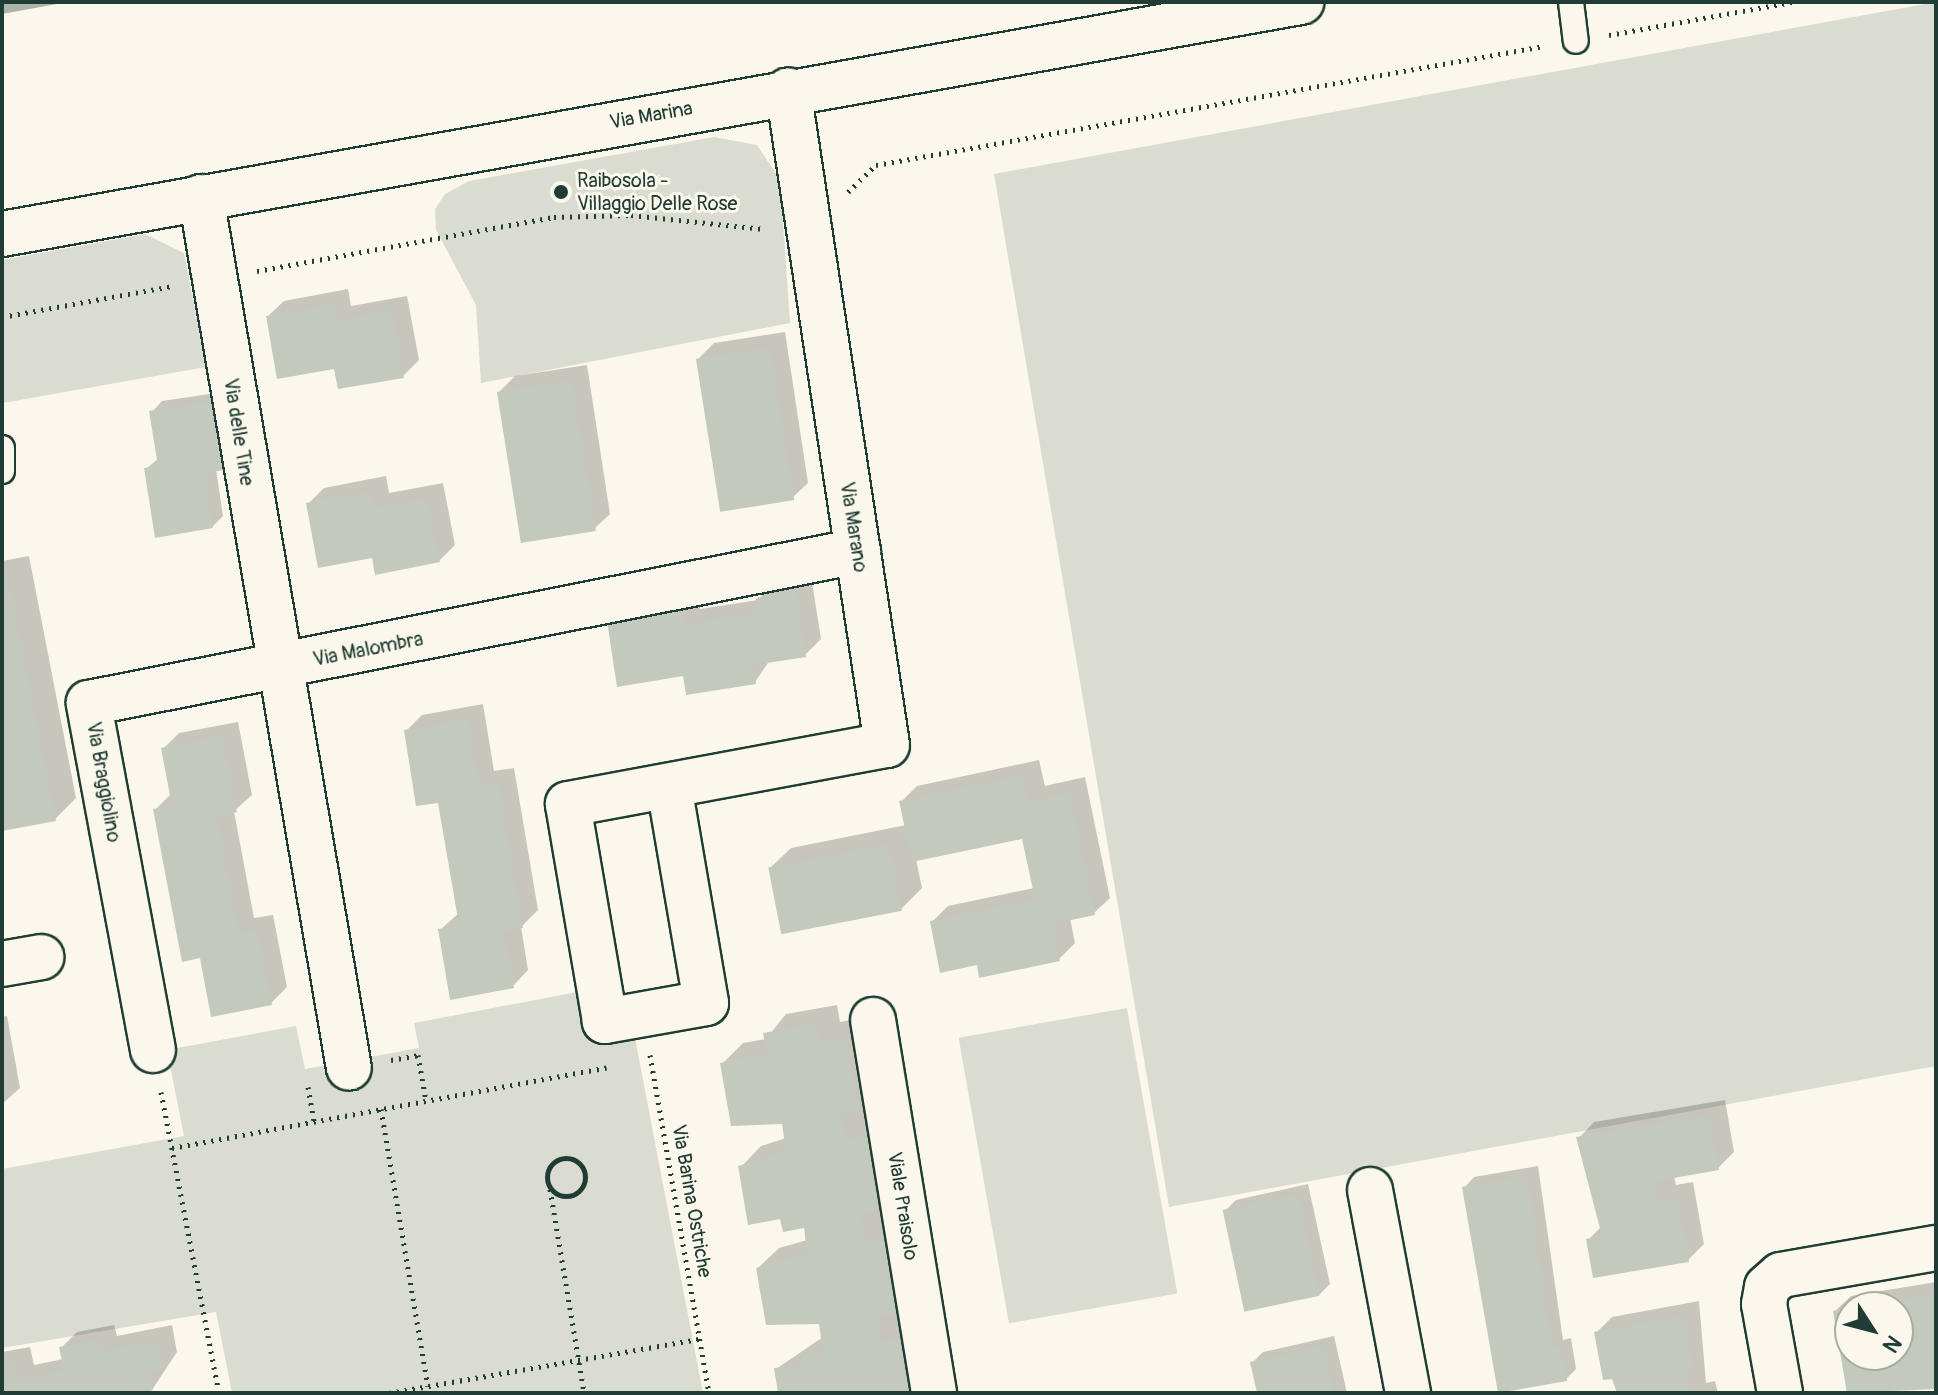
<!DOCTYPE html>
<html>
<head>
<meta charset="utf-8">
<style>
  body { margin:0 }
  #map { position:relative; width:1938px; height:1395px; overflow:hidden; background:#fbf7ec; font-family:Pangolin,sans-serif }
  div>[style] { position:absolute }
  .green>* { inset:0; background:#dbdcd1; transform-origin:0 0 }
  .water>* { inset:0; background:#adb4aa }
  .shadow>* { inset:0; background:#0003 }
  .building>* { inset:0; background:#c4c9be; transform-origin:0 0 }
  .path>* { height:5px; margin-top:-2.5px; transform-origin:0; background:repeating-linear-gradient(90deg,#1f3d34 0 2px,transparent 0 8px) }
  .path>.ring { margin:-2.5px; padding:0; box-sizing:content-box; background:none; border:5px solid #1f3d34; border-radius:50% }
  .roads { filter:drop-shadow(2px 0 #1f3d34) drop-shadow(-2px 0 #1f3d34) drop-shadow(0 2px #1f3d34) drop-shadow(0 -2px #1f3d34) }
  .service>* { height:24px; margin:-12px; padding:0 12px; transform-origin:12px; border-radius:12px; background:#fbf7ec }
  .minor>* { height:44px; margin:-22px; padding:0 22px; transform-origin:22px; border-radius:22px; background:#fbf7ec }
  .tertiary>* { height:44px; margin:-22px; padding:0 22px; transform-origin:22px; border-radius:22px; background:#fbf7ec }
  .dots>* { width:22px; height:22px; translate:-50% -50%; box-sizing:border-box; border:4px solid #fbf7ec; border-radius:50% }
  span { translate:-50% -50%; white-space:nowrap; text-align:center; line-height:1.15; -webkit-text-stroke:6px #fbf7ec; paint-order:stroke }
  .street-label { font-size:20px; color:#1f3d34 }
  .poi-label { font-size:20px; color:#1f3d34 }
  .left { translate:0 -50%; text-align:left }
  .frame { position:absolute; inset:0; border:4px solid #1f3d34; pointer-events:none }
  .north { position:absolute; left:1834px; top:1291px; width:80px; height:80px; box-sizing:border-box; background:#fbf7ec; border:2px solid #a3ada2; border-radius:50%; rotate:126deg; font-size:22px; font-weight:700; line-height:32px; text-align:center; color:#1f3d34 }
  .north::after { content:''; display:block; margin:auto; width:28px; height:36px; background:#1f3d34; clip-path:polygon(50% 0,100% 100%,50% 72%,0 100%) }
</style>
</head>
<body>
<div id="map">
  <div class="green">
    <div style="clip-path:polygon(1936px 2px,1936px 1066px,1169px 1207px,994px 174px)"></div>
    <div style="clip-path:polygon(714px 137px,757px 145px,780px 180px,790px 323px,481px 383px,476px 305px,436px 230px,435px 209px,445px 194px,469px 181px)"></div>
    <div style="clip-path:polygon(145px 234px,184px 253px,206px 367px,3px 403px,2px 260px)"></div>
    <div style="clip-path:polygon(593px 989px,603px 1043px,635px 1038px,703px 1393px,232px 1393px,216px 1312px,2px 1348px,2px 1169px,184px 1136px,167px 1050px,296px 1026px,305px 1069px,419px 1048px,414px 1023px)"></div>
    <div style="left:1127px;top:1008px;width:290px;height:171px;rotate:80deg"></div>
  </div>
  <div class="water">
    <div style="clip-path:polygon(2px 2px,68px 2px,2px 14px)"></div>
  </div>
  <div class="shadow">
    <div style="clip-path:polygon(348px 289px,351px 306px,407px 296px,419px 360px,403px 376px,336px 367px,268px 316px,284px 301px)"></div>
    <div style="clip-path:polygon(785px 332px,808px 483px,792px 498px,698px 359px,714px 343px)"></div>
    <div style="clip-path:polygon(587px 365px,610px 514px,594px 529px,499px 392px,515px 376px)"></div>
    <div style="clip-path:polygon(223px 392px,233px 457px,216px 469px,223px 516px,212px 527px,146px 469px,159px 458px,152px 412px,162px 401px)"></div>
    <div style="clip-path:polygon(386px 476px,389px 493px,443px 483px,455px 545px,439px 561px,373px 555px,308px 504px,324px 488px)"></div>
    <div style="clip-path:polygon(29px 556px,76px 798px,55px 819px,2px 829px,2px 561px)"></div>
    <div style="clip-path:polygon(811px 576px,821px 639px,805px 655px,770px 660px,755px 682px,685px 674px,609px 622px,699px 594px,700px 609px,758px 600px,774px 582px)"></div>
    <div style="clip-path:polygon(483px 704px,494px 771px,514px 768px,538px 910px,521px 927px,528px 970px,513px 986px,440px 930px,459px 913px,440px 800px,406px 731px,422px 715px)"></div>
    <div style="clip-path:polygon(238px 722px,252px 795px,234px 811px,254px 918px,273px 915px,287px 987px,271px 1003px,202px 956px,155px 810px,171px 794px,163px 749px,179px 733px)"></div>
    <div style="clip-path:polygon(1039px 760px,1045px 786px,1085px 777px,1110px 898px,1094px 913px,1070px 918px,1075px 943px,1059px 959px,978px 962px,932px 922px,948px 906px,1034px 888px,1023px 836px,916px 859px,922px 888px,901px 909px,770px 868px,791px 848px,906px 825px,901px 802px,917px 786px)"></div>
    <div style="clip-path:polygon(837px 1005px,840px 1022px,866px 1017px,878px 1089px,863px 1104px,866px 1121px,896px 1115px,944px 1390px,780px 1393px,776px 1369px,823px 1337px,820px 1322px,758px 1268px,779px 1248px,807px 1240px,805px 1226px,782px 1217px,741px 1167px,761px 1146px,786px 1138px,783px 1122px,722px 1064px,743px 1043px,766px 1039px,786px 1014px)"></div>
    <div style="clip-path:polygon(7px 1016px,20px 1088px,2px 1104px,2px 1017px)"></div>
    <div style="clip-path:polygon(1725px 1100px,1734px 1152px,1718px 1168px,1674px 1176px,1676px 1185px,1693px 1182px,1704px 1244px,1688px 1260px,1588px 1240px,1602px 1226px,1579px 1138px,1594px 1122px)"></div>
    <div style="clip-path:polygon(1538px 1166px,1563px 1340px,1571px 1338px,1576px 1369px,1566px 1379px,1464px 1188px,1474px 1177px)"></div>
    <div style="clip-path:polygon(1308px 1184px,1330px 1284px,1319px 1295px,1225px 1211px,1236px 1200px)"></div>
    <div style="clip-path:polygon(evenodd,1936px 1282px,1936px 1387px,1849px 1393px,1835px 1311px,1851px 1296px,1936px 1282px,1850px 1307px,1898px 1307px,1898px 1355px,1850px 1355px,1850px 1307px)"></div>
    <div style="clip-path:polygon(1699px 1301px,1706px 1383px,1715px 1381px,1718px 1393px,1617px 1393px,1596px 1333px,1612px 1317px)"></div>
    <div style="clip-path:polygon(114px 1325px,117px 1336px,172px 1325px,177px 1352px,150px 1393px,2px 1393px,2px 1352px,30px 1347px,34px 1365px,63px 1359px,61px 1348px,77px 1332px)"></div>
    <div style="clip-path:polygon(1334px 1336px,1347px 1393px,1259px 1393px,1252px 1363px,1263px 1352px)"></div>
  </div>
  <div class="building">
    <div style="clip-path:polygon(333px 304px,336px 320px,392px 310px,404px 378px,338px 389px,334px 369px,277px 379px,266px 316px)"></div>
    <div style="left:770px;top:347px;width:155px;height:75px;rotate:81deg"></div>
    <div style="left:572px;top:380px;width:153px;height:76px;rotate:81deg"></div>
    <div style="clip-path:polygon(213px 401px,224px 470px,205px 473px,213px 528px,155px 538px,144px 468px,158px 466px,149px 411px)"></div>
    <div style="clip-path:polygon(371px 491px,374px 508px,427px 498px,440px 562px,375px 575px,372px 558px,318px 568px,306px 503px)"></div>
    <div style="clip-path:polygon(8px 575px,56px 821px,2px 831px,2px 576px)"></div>
    <div style="clip-path:polygon(796px 591px,806px 657px,754px 665px,756px 684px,686px 695px,683px 676px,617px 687px,607px 621px,683px 609px,685px 624px,758px 612px,756px 598px)"></div>
    <div style="clip-path:polygon(468px 719px,479px 786px,499px 783px,523px 928px,504px 932px,514px 988px,450px 1000px,438px 929px,459px 925px,438px 803px,416px 806px,404px 730px)"></div>
    <div style="clip-path:polygon(223px 736px,237px 812px,217px 817px,239px 933px,258px 929px,272px 1005px,211px 1017px,200px 958px,182px 962px,153px 809px,172px 806px,161px 748px)"></div>
    <div style="clip-path:polygon(1024px 775px,1029px 801px,1070px 792px,1095px 915px,1052px 924px,1060px 961px,979px 978px,977px 965px,940px 973px,930px 921px,1035px 899px,1022px 839px,912px 862px,899px 801px)"></div>
    <div style="left:889px;top:844px;width:68px;height:123px;rotate:79deg"></div>
    <div style="clip-path:polygon(817px 1024px,820px 1041px,846px 1037px,858px 1112px,842px 1114px,846px 1140px,876px 1135px,889px 1209px,860px 1214px,864px 1240px,893px 1235px,907px 1312px,877px 1317px,881px 1342px,911px 1336px,921px 1393px,778px 1393px,774px 1368px,802px 1366px,800px 1357px,823px 1352px,819px 1324px,766px 1325px,756px 1268px,807px 1253px,804px 1228px,783px 1232px,780px 1219px,748px 1225px,738px 1166px,786px 1151px,782px 1124px,731px 1126px,720px 1063px,767px 1055px,763px 1033px)"></div>
    <div style="clip-path:polygon(1710px 1115px,1719px 1170px,1657px 1181px,1660px 1199px,1678px 1197px,1689px 1262px,1593px 1278px,1586px 1239px,1602px 1236px,1576px 1137px)"></div>
    <div style="clip-path:polygon(1528px 1175px,1552px 1349px,1561px 1347px,1567px 1381px,1498px 1393px,1462px 1187px)"></div>
    <div style="left:1298px;top:1194px;width:104px;height:77px;rotate:78deg"></div>
    <div style="clip-path:polygon(1936px 1294px,1936px 1389px,1847px 1393px,1833px 1311px,1850px 1308px,1850px 1355px,1898px 1355px,1898px 1307px,1866px 1305px)"></div>
    <div style="clip-path:polygon(1684px 1315px,1694px 1368px,1686px 1369px,1690px 1393px,1617px 1393px,1614px 1379px,1603px 1380px,1594px 1332px)"></div>
    <div style="clip-path:polygon(99px 1339px,102px 1351px,157px 1340px,162px 1370px,149px 1372px,153px 1390px,2px 1393px,2px 1364px,15px 1361px,18px 1379px,64px 1371px,59px 1347px)"></div>
    <div style="clip-path:polygon(1324px 1345px,1334px 1393px,1257px 1393px,1250px 1362px)"></div>
  </div>
  <div class="path">
    <div style="left:1609px;top:35px;width:187px;rotate:-10.2deg"></div>
    <div style="left:848px;top:192px;width:39px;rotate:-44deg"></div>
    <div style="left:876px;top:165px;width:679px;rotate:-10.1deg"></div>
    <div style="left:257px;top:271px;width:302px;rotate:-10.3deg"></div>
    <div style="left:554px;top:217px;width:77px;rotate:-1.5deg"></div>
    <div style="left:631px;top:215px;width:135px;rotate:6deg"></div>
    <div style="left:2px;top:317px;width:174px;rotate:-10.3deg"></div>
    <div style="left:650px;top:1055px;width:343px;rotate:80.1deg"></div>
    <div style="left:391px;top:1060px;width:27px;rotate:-10deg"></div>
    <div style="left:418px;top:1055px;width:47px;rotate:80.1deg"></div>
    <div style="left:308px;top:1087px;width:35px;rotate:80deg"></div>
    <div style="left:161px;top:1092px;width:307px;rotate:79.1deg"></div>
    <div style="left:381px;top:1109px;width:281px;rotate:80.4deg"></div>
    <div style="left:172px;top:1148px;width:442px;rotate:-10.5deg"></div>
    <div class="ring" style="left:547px;top:1158px;width:33px;height:33px"></div>
    <div style="left:550px;top:1189px;width:207px;rotate:80.5deg"></div>
    <div style="left:389px;top:1393px;width:316px;rotate:-9.9deg"></div>
  </div>
  <div class="roads">
    <div class="service">
      <div style="left:1571px;top:2px;width:39px;rotate:83deg"></div>
      <div style="left:2px;top:448px;width:23px;rotate:90deg"></div>
    </div>
    <div class="minor">
      <div style="left:201px;top:197px;width:883px;rotate:80.36deg"></div>
      <div style="left:669px;top:786px;width:220px;rotate:80.3deg"></div>
      <div style="left:706px;top:1003px;width:103px;rotate:169.9deg"></div>
      <div style="left:605px;top:1021px;width:220px;rotate:-99.7deg"></div>
      <div style="left:568px;top:804px;width:324px;rotate:-10.5deg"></div>
      <div style="left:887px;top:745px;width:662px;rotate:-98.59deg"></div>
      <div style="left:2px;top:964px;width:40px;rotate:-10deg"></div>
      <div style="left:873px;top:1020px;width:378px;rotate:80.7deg"></div>
      <div style="left:153px;top:1050px;width:353px;rotate:-100.5deg"></div>
      <div style="left:89px;top:703px;width:784px;rotate:-11.18deg"></div>
      <div style="left:1370px;top:1190px;width:207px;rotate:79.4deg"></div>
      <div style="left:1780px;top:1393px;width:90px;rotate:-100.2deg"></div>
      <div style="left:1764px;top:1304px;width:17px;rotate:-80deg"></div>
      <div style="left:1767px;top:1287px;width:18px;rotate:-41deg"></div>
      <div style="left:1781px;top:1275px;width:157px;rotate:-9.9deg"></div>
    </div>
    <div class="tertiary">
      <div style="left:2px;top:234px;width:1320px;rotate:-10.13deg"></div>
    </div>
  </div>
  <div class="dots">
    <div style="left:561px;top:192px;background:#1f3d34"></div>
  </div>
  <div class="street-label">
    <span style="left:651px;top:115px;rotate:-10deg">Via Marina</span>
    <span style="left:239px;top:432px;rotate:81deg">Via delle Tine</span>
    <span style="left:854px;top:527px;rotate:81deg">Via Marano</span>
    <span style="left:368px;top:649px;rotate:-11deg">Via Malombra</span>
    <span style="left:104px;top:782px;rotate:80deg">Via Braggiolino</span>
    <span style="left:692px;top:1201px;rotate:80deg">Via Barina Ostriche</span>
    <span style="left:903px;top:1206px;rotate:81deg">Viale Praisolo</span>
  </div>
  <div class="poi-label">
    <span class="left" style="left:577px;top:192px">Raibosola -<br>Villaggio Delle Rose</span>
  </div>
  <div class="frame"></div>
  <div class="north">N</div>
</div>
</body>
</html>
